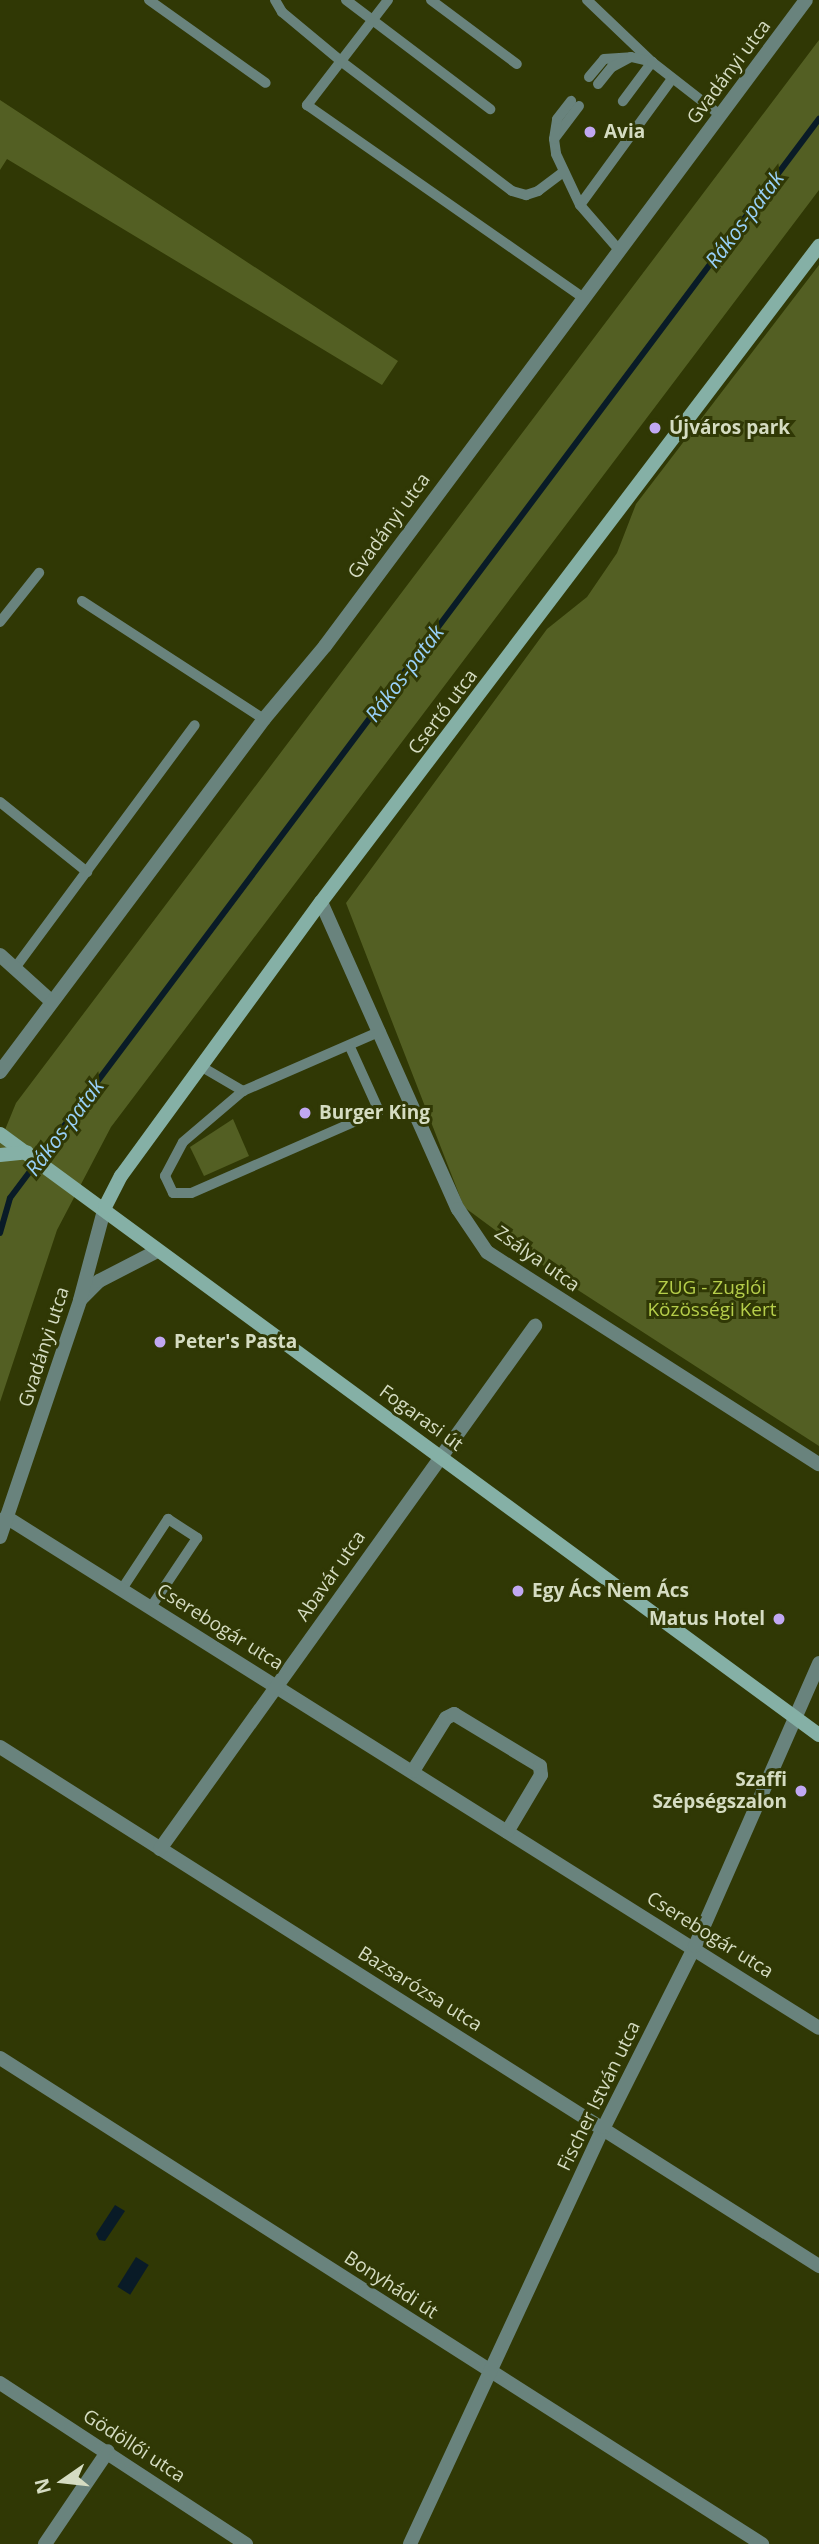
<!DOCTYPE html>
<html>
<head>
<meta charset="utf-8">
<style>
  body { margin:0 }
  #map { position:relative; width:819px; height:2544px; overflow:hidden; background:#303805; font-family:"Open Sans",sans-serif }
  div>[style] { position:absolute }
  .green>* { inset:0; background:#535f23 }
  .water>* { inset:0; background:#091b27; transform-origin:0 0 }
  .stream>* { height:6px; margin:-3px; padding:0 3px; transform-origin:3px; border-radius:3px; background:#091b27 }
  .lane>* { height:10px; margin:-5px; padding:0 5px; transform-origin:5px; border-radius:5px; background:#69837d }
  .street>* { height:14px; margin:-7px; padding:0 7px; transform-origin:7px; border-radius:7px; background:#69837d }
  .secondary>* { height:14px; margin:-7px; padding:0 7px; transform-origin:7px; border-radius:7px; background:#85b0a6 }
  .dots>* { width:19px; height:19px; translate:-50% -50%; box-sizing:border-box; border:4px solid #303805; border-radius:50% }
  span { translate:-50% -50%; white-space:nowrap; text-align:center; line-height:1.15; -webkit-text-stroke:6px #303805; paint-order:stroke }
  .street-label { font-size:19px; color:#d5dcc2 }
  .poi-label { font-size:19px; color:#d5dcc2; font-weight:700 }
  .left { translate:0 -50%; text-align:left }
  .right { translate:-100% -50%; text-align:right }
  .park-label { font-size:19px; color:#b6ce4a }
  .water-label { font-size:21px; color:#98d0f7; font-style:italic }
  .north { position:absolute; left:28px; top:2446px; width:70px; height:70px; -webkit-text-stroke:5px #303805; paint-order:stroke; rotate:256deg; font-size:19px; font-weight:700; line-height:28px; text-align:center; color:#d5dcc2 }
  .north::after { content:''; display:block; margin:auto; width:24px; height:32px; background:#d5dcc2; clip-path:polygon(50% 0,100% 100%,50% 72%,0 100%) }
</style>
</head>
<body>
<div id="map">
  <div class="green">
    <div style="clip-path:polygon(819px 40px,819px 190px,111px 1127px,57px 1230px,0 1402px,0 1142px,16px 1103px)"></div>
    <div style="clip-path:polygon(0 100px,398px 361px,382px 385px,7px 159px,0 170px)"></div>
    <div style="clip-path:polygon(819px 265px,819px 1446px,567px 1283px,464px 1207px,346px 903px,547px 629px,587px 597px,617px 553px,636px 504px)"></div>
    <div style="clip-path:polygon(233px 1119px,249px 1156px,204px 1176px,190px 1147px)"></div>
  </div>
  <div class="water">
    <div style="clip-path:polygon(115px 2205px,125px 2211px,105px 2241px,99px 2240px,96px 2234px)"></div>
    <div style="left:136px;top:2257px;width:15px;height:35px;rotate:32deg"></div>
  </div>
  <div class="stream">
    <div style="left:0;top:1233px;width:36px;rotate:-74deg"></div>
    <div style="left:10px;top:1198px;width:1349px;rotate:-53.14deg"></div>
  </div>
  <div class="lane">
    <div style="left:149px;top:0;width:143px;rotate:35.4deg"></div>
    <div style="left:275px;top:0;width:14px;rotate:60deg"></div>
    <div style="left:282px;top:12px;width:78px;rotate:39.8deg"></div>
    <div style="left:342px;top:62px;width:213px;rotate:37.2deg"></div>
    <div style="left:512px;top:191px;width:15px;rotate:16deg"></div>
    <div style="left:526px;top:195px;width:13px;rotate:-18deg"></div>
    <div style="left:538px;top:191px;width:30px;rotate:-37deg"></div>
    <div style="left:346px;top:0;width:181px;rotate:37.1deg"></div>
    <div style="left:388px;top:0;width:133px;rotate:127.6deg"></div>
    <div style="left:307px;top:105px;width:338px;rotate:34.9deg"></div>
    <div style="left:431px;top:0;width:107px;rotate:36.7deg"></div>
    <div style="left:587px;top:0;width:90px;rotate:43.6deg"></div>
    <div style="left:652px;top:62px;width:49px;rotate:126.6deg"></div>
    <div style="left:589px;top:77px;width:23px;rotate:-50deg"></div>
    <div style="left:604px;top:59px;width:27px;rotate:-4deg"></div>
    <div style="left:598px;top:84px;width:22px;rotate:-51deg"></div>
    <div style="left:612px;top:67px;width:21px;rotate:-28deg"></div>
    <div style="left:631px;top:57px;width:22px;rotate:13deg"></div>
    <div style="left:652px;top:62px;width:86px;rotate:37.9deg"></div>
    <div style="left:579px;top:106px;width:41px;rotate:127.1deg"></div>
    <div style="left:554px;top:139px;width:15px;rotate:82deg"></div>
    <div style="left:556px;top:154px;width:56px;rotate:64.8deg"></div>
    <div style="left:580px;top:205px;width:60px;rotate:49.1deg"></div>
    <div style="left:554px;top:139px;width:20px;rotate:-81deg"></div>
    <div style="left:557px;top:119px;width:23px;rotate:-52deg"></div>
    <div style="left:580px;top:205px;width:156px;rotate:-53.9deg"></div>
    <div style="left:82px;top:601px;width:217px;rotate:33deg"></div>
    <div style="left:0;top:622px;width:63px;rotate:-51.5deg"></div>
    <div style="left:0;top:802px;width:112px;rotate:38.8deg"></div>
    <div style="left:15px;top:968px;width:302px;rotate:-53.5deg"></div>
    <div style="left:350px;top:1047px;width:70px;rotate:65.6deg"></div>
    <div style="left:379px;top:1111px;width:205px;rotate:156.4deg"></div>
    <div style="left:191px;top:1193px;width:18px;rotate:180deg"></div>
    <div style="left:173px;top:1193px;width:19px;rotate:-115deg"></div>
    <div style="left:165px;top:1176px;width:38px;rotate:-62deg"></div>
    <div style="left:183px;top:1142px;width:79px;rotate:-40.4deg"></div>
    <div style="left:243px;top:1091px;width:150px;rotate:-23.5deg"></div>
    <div style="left:202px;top:1067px;width:48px;rotate:30.3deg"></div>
    <div style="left:122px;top:1589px;width:84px;rotate:-56.7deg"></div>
    <div style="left:168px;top:1519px;width:35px;rotate:33deg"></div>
    <div style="left:197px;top:1538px;width:83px;rotate:123.7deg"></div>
  </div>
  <div class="street">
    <div style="left:321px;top:902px;width:336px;rotate:66deg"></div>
    <div style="left:458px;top:1209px;width:52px;rotate:56deg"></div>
    <div style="left:487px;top:1252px;width:394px;rotate:32.6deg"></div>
    <div style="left:0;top:955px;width:67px;rotate:42deg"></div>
    <div style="left:0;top:1072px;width:441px;rotate:-53.2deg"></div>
    <div style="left:264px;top:719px;width:95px;rotate:-50.1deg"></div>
    <div style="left:325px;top:646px;width:805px;rotate:-53.33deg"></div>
    <div style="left:81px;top:1299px;width:25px;rotate:-45deg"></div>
    <div style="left:99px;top:1281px;width:65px;rotate:-27.3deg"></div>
    <div style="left:6px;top:1517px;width:960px;rotate:32.15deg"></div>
    <div style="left:0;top:1537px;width:250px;rotate:-71.3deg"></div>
    <div style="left:80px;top:1300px;width:96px;rotate:-75deg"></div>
    <div style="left:0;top:1747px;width:970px;rotate:32.36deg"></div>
    <div style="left:413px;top:1771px;width:62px;rotate:-58.1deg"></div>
    <div style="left:446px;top:1718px;width:9px;rotate:-27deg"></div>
    <div style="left:454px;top:1714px;width:100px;rotate:31.2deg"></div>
    <div style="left:540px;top:1766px;width:9px;rotate:84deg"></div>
    <div style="left:541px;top:1775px;width:66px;rotate:120.8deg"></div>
    <div style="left:160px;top:1849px;width:644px;rotate:-54.36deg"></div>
    <div style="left:0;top:2058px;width:904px;rotate:32.53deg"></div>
    <div style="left:0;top:2383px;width:294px;rotate:33.2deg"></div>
    <div style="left:45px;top:2544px;width:112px;rotate:-55.9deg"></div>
    <div style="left:410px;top:2544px;width:460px;rotate:-65.1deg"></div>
    <div style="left:604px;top:2127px;width:203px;rotate:-63.3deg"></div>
    <div style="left:695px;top:1946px;width:309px;rotate:-66.3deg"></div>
  </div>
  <div class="secondary">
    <div style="left:0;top:1134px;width:1016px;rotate:36.27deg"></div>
    <div style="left:0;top:1155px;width:27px;rotate:-6deg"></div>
    <div style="left:105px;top:1207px;width:35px;rotate:-63deg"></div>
    <div style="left:121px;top:1176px;width:339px;rotate:-53.9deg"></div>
    <div style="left:321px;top:902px;width:824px;rotate:-52.8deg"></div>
  </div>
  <div class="dots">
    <div style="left:590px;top:132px;background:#c1a8f3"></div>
    <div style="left:655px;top:428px;background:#c1a8f3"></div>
    <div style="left:305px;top:1113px;background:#c1a8f3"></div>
    <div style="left:160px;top:1342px;background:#c1a8f3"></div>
    <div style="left:518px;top:1591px;background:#c1a8f3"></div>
    <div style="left:779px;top:1619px;background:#c1a8f3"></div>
    <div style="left:801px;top:1791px;background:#c1a8f3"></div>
  </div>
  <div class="street-label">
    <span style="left:729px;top:72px;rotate:-53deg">Gvadányi utca</span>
    <span style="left:389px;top:526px;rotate:-54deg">Gvadányi utca</span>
    <span style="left:443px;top:712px;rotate:-53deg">Csertő utca</span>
    <span style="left:537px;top:1259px;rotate:35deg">Zsálya utca</span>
    <span style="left:44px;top:1347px;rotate:-72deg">Gvadányi utca</span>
    <span style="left:421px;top:1418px;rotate:36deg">Fogarasi út</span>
    <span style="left:331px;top:1576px;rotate:-55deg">Abavár utca</span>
    <span style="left:220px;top:1627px;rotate:32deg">Cserebogár utca</span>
    <span style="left:710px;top:1935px;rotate:32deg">Cserebogár utca</span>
    <span style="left:420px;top:1989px;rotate:32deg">Bazsarózsa utca</span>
    <span style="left:599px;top:2096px;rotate:-64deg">Fischer István utca</span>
    <span style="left:391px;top:2285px;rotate:33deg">Bonyhádi út</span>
    <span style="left:134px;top:2446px;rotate:33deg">Gödöllői utca</span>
  </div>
  <div class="poi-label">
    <span class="left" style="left:604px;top:132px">Avia</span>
    <span class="left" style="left:669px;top:428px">Újváros park</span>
    <span class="left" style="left:319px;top:1113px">Burger King</span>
    <span class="left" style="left:174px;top:1342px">Peter's Pasta</span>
    <span class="left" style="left:532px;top:1591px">Egy Ács Nem Ács</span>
    <span class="right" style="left:765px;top:1619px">Matus Hotel</span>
    <span class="right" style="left:787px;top:1791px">Szaffi<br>Szépségszalon</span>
  </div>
  <div class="park-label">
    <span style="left:712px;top:1299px">ZUG - Zuglói<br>Közösségi Kert</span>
  </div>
  <div class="water-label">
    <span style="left:744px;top:219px;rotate:-53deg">Rákos-patak</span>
    <span style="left:404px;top:673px;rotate:-53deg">Rákos-patak</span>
    <span style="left:64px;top:1127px;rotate:-53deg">Rákos-patak</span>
  </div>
  <div class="north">N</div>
</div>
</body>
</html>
